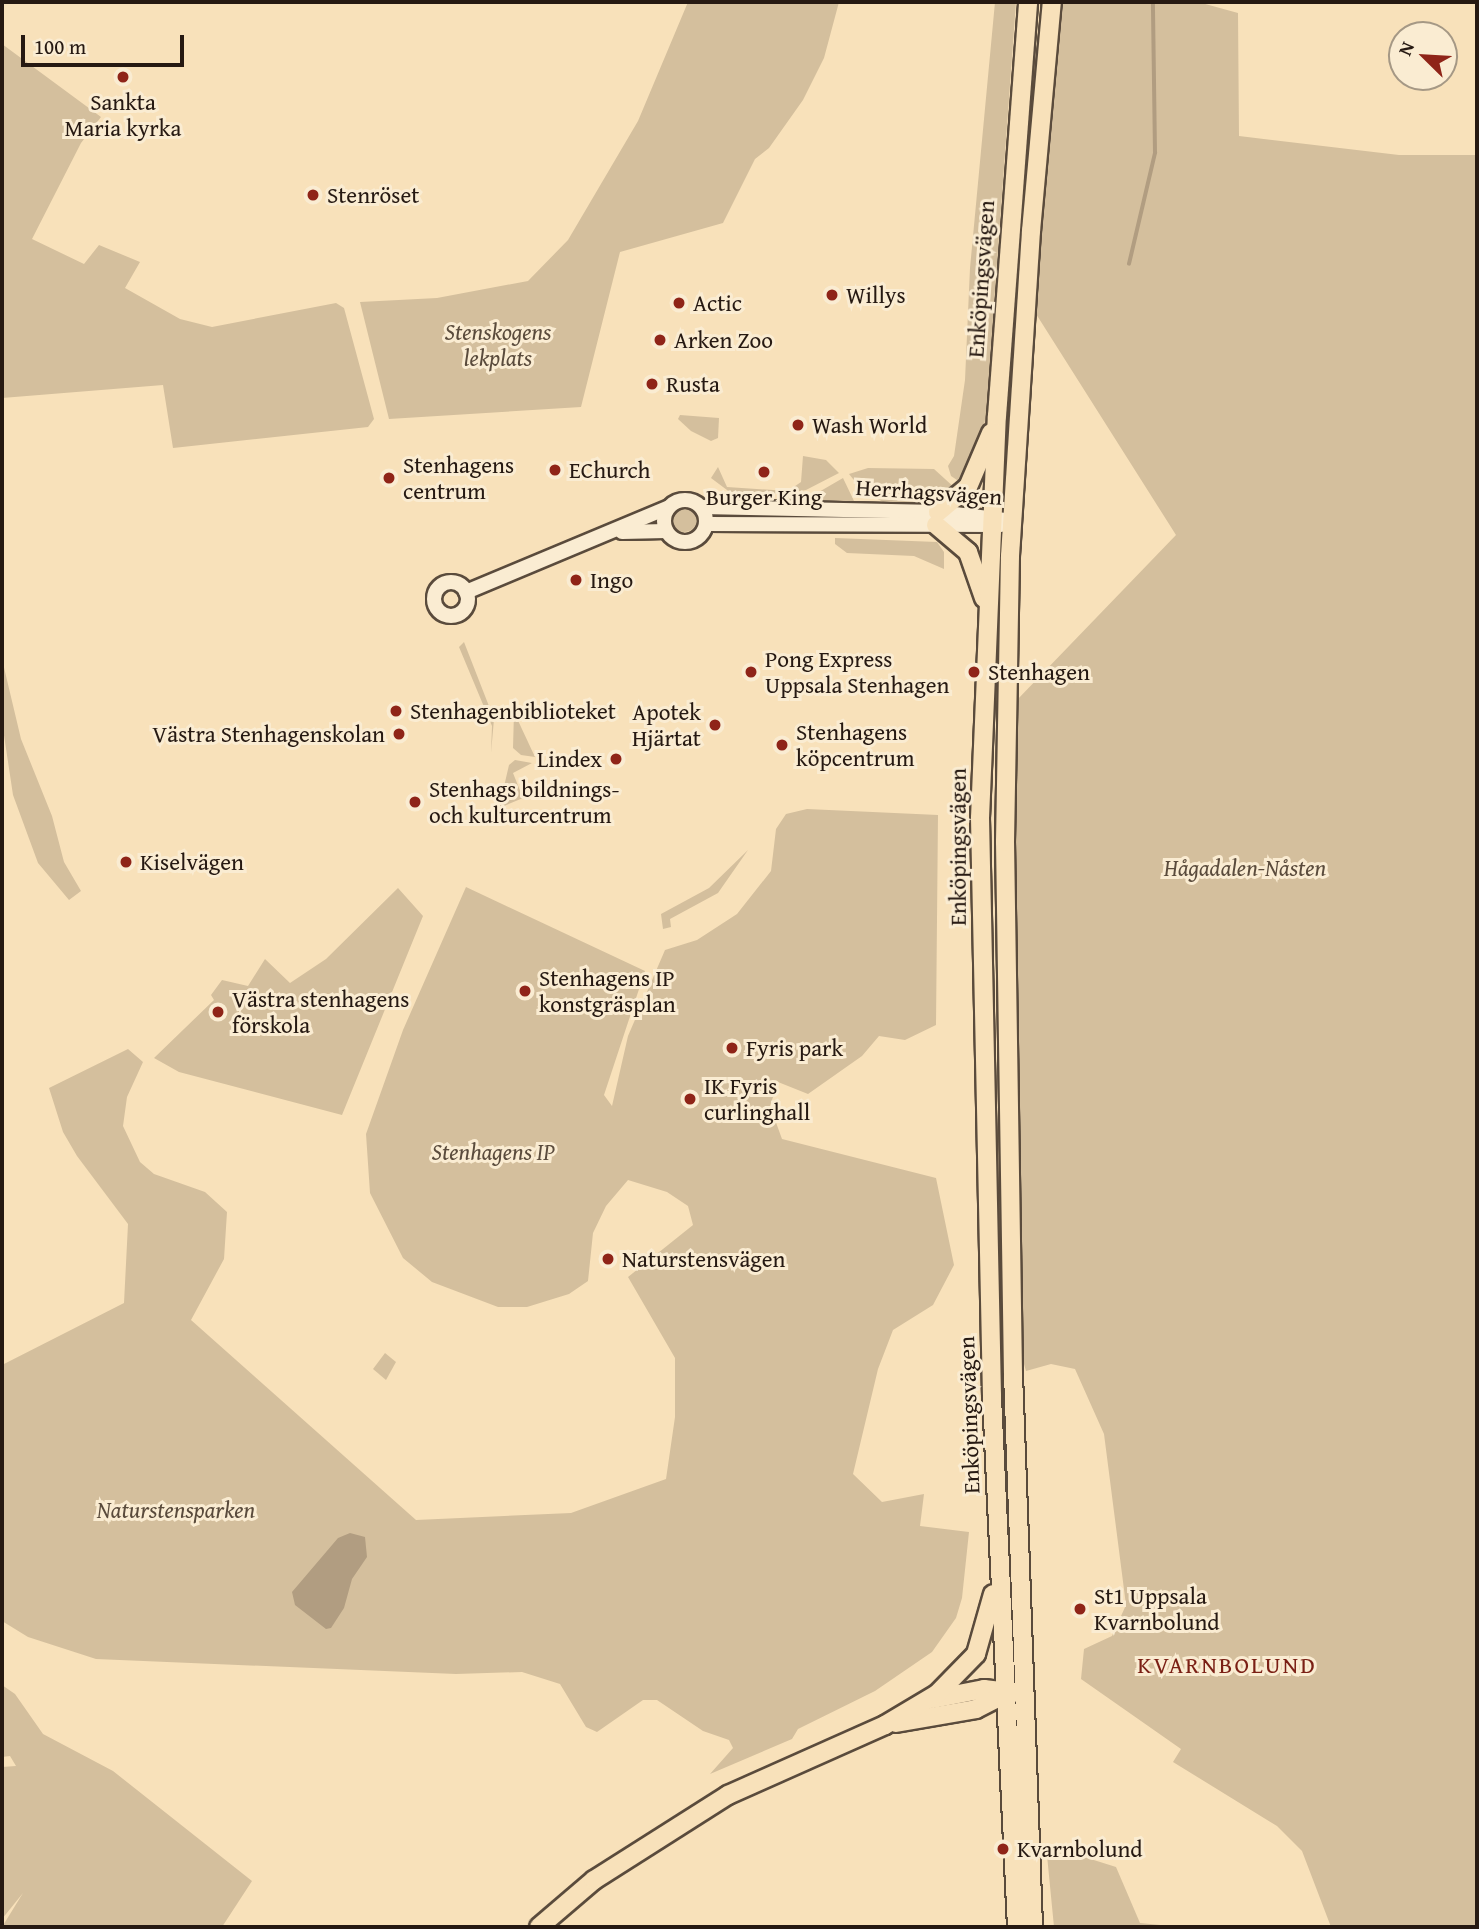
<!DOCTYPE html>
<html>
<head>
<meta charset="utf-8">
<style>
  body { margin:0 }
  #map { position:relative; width:1479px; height:1929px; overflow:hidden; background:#f8e1ba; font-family:"Gentium Book Plus",serif }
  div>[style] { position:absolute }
  .green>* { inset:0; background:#d4bf9d }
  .round { border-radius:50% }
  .water>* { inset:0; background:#b19d81 }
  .stream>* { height:3.5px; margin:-1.75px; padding:0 1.75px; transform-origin:1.75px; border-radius:1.75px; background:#b19d81 }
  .roads { filter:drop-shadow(2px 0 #5a4b3c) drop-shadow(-2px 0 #5a4b3c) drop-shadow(0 2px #5a4b3c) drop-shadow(0 -2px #5a4b3c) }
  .minor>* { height:14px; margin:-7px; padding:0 7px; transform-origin:7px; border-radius:7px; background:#faecd2 }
  .minor>.ring { margin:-7px; padding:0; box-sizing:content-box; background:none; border:14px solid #faecd2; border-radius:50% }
  .major>* { height:18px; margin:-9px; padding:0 9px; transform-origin:9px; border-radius:9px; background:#f8e1ba }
  .dots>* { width:19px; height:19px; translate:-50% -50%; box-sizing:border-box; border:4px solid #faecd2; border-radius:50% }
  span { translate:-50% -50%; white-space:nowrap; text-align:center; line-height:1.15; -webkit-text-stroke:6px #faecd2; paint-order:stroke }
  .poi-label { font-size:23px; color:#261912 }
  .left { translate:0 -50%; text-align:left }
  .right { translate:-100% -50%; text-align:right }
  .street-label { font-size:23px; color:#261912 }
  .park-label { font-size:23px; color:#5a4b3c; font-style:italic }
  .neighbourhood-label { font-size:24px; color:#7a1f14; letter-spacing:2px }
  .frame { position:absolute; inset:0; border:4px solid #261912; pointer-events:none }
  .north { position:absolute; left:1388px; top:21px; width:70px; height:70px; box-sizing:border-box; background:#faecd2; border:2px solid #a59885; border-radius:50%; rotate:294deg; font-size:19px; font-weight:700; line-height:28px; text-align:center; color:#261912 }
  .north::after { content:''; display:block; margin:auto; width:24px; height:32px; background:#8f2418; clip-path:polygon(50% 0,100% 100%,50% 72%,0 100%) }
  .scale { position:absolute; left:21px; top:35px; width:163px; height:32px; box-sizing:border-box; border:4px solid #261912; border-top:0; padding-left:9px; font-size:21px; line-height:24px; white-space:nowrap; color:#261912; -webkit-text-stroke:5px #faecd2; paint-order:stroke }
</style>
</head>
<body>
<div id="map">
  <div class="green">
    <div style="clip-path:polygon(688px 2px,839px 2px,824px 58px,803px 100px,769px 148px,755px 159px,723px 223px,620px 252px,581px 407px,389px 419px,360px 302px,437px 298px,528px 281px,568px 240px,638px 121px)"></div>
    <div style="clip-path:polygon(995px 2px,1016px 2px,986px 414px,982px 437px,963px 484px,951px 476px,948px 466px,954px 456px,965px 380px,970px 268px)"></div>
    <div style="clip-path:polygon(1059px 2px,1198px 2px,1238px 13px,1239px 136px,1399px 155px,1477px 155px,1477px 1927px,1331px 1927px,1302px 1851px,1277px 1826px,1173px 1762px,1181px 1749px,1081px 1679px,1084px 1649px,1112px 1636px,1126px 1605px,1104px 1434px,1075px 1369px,1051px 1364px,1026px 1371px,1022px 1357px,1012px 844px,1014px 703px,1176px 535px,1031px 306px)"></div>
    <div style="clip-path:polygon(2px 44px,101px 117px,81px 143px,32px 239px,84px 264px,99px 245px,140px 262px,125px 288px,180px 319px,212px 327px,336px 303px,344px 308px,374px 419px,368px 427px,173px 448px,163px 385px,2px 398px)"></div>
    <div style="clip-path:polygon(1038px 48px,1041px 50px,1016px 406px,1009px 405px,1020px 227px,1034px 49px)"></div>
    <div style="clip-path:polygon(680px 415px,719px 418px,718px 438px,711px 441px,691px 431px,678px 419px)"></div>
    <div style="clip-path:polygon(803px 456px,826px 460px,839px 473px,806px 490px,779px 494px,731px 493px,711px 478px,718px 467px,727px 487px,788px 491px,801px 482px)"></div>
    <div style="clip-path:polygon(868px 468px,934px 469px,956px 489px,933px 503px,883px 502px,862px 490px,849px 474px)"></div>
    <div style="clip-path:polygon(843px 478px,854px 501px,779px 500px,812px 496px)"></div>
    <div class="round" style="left:671px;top:506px;width:26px;height:26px"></div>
    <div style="clip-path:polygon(835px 538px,937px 542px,944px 552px,944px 569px,914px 556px,847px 553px,835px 544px)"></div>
    <div style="clip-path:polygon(464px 642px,494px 719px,491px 753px,492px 726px,459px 647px)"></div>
    <div style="clip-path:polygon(2px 659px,21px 739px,52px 816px,64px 862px,81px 891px,69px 900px,38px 863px,13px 795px,2px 722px)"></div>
    <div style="clip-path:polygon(514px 712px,535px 757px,521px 755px,513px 748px)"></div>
    <div style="clip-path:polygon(515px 760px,532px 763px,513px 773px,523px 798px,499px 808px,509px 765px)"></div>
    <div style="clip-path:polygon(807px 809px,938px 815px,936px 1025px,905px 1040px,879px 1036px,862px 1056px,808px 1094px,778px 1082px,770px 1106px,782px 1139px,936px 1178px,954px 1265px,933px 1305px,893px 1330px,878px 1369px,853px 1474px,882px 1502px,924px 1494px,920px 1526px,969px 1532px,962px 1598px,956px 1618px,932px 1652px,875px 1691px,798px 1729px,792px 1739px,710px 1774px,733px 1748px,729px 1740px,703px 1731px,657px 1700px,643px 1700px,597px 1732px,586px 1727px,560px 1684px,522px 1672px,456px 1674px,96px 1659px,28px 1637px,2px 1621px,2px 1365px,124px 1303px,128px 1224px,77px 1156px,63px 1132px,49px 1088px,128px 1049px,143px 1062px,127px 1097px,123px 1126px,140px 1162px,154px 1174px,205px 1192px,227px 1212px,224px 1259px,191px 1320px,416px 1520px,571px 1513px,666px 1479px,675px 1417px,675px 1358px,628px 1277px,693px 1225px,688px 1206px,667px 1192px,628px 1180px,606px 1206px,593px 1233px,588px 1281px,569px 1294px,527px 1307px,498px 1307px,432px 1282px,403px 1258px,370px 1193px,366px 1134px,403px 1030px,466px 887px,645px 971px,604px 1095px,612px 1106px,628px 1036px,665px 950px,697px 940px,737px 914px,771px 871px,776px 829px,786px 814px)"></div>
    <div style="clip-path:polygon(748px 850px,718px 893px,670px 919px,671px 927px,663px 929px,661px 914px,709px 888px)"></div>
    <div style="clip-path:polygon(398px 888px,423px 916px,342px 1115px,179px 1072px,154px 1058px,214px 1000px,211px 995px,222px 980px,248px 986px,265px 959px,290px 983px,326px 959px)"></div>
    <div style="clip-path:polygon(385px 1353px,396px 1362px,386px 1380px,373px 1369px)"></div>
    <div style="clip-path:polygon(2px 1685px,15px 1694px,43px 1734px,113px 1771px,252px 1881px,222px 1927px,2px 1927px,23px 1893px,2px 1919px,2px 1767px,16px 1766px,10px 1756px,2px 1757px)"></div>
    <div style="clip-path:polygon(1046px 1845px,1116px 1867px,1140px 1923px,1181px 1927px,1054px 1927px)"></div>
  </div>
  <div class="water">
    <div style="clip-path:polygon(350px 1533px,365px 1537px,367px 1557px,352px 1579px,344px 1608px,331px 1628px,326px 1629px,295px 1605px,292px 1592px,338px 1538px)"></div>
  </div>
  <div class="stream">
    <div style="left:1129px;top:264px;width:114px;rotate:-76.8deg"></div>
    <div style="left:1155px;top:153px;width:151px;rotate:-90.8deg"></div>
  </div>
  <div class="roads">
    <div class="minor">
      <div class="ring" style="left:664px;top:500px;width:28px;height:28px"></div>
      <div style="left:702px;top:507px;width:236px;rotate:1.2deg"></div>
      <div style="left:938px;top:512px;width:76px;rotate:6.8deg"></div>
      <div style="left:706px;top:524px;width:295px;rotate:0.2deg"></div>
      <div style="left:622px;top:532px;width:44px;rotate:-1.3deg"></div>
      <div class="ring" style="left:434px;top:582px;width:20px;height:20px"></div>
      <div style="left:466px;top:592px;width:218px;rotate:-22.7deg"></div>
    </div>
    <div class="major">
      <div style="left:938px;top:512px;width:39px;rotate:-40deg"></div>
      <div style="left:968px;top:487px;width:59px;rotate:-66.9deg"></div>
      <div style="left:936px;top:525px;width:42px;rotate:40.2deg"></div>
      <div style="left:968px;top:552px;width:49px;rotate:70.8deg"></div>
      <div style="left:933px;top:1699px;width:52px;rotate:-11.1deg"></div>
      <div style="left:984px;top:1689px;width:31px;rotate:7deg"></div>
      <div style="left:896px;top:1723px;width:81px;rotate:-9.9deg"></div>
      <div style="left:976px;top:1709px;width:34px;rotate:-27deg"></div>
      <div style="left:539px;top:1927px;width:72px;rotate:-40.5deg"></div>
      <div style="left:594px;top:1880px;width:159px;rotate:-32.4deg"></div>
      <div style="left:728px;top:1795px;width:172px;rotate:-24deg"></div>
      <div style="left:885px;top:1725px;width:61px;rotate:-30.8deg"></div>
      <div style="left:937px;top:1694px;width:56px;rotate:-45.7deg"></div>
      <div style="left:976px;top:1654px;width:62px;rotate:-74.2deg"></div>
      <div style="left:1017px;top:1927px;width:532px;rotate:-92.7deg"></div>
      <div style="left:992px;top:1396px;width:578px;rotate:-91.19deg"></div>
      <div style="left:980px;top:818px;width:402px;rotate:-87.6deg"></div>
      <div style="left:997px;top:416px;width:415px;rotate:-85.7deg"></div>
      <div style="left:1033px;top:1927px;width:553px;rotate:-92.07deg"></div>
      <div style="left:1013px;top:1374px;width:532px;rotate:-90.86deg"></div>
      <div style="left:1005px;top:842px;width:286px;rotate:-89deg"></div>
      <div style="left:1010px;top:556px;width:326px;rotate:-86.3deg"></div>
      <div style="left:1031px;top:231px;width:230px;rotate:-84.8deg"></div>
    </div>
  </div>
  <div class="dots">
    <div style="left:123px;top:77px;background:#8f2418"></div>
    <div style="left:313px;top:195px;background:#8f2418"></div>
    <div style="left:832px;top:295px;background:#8f2418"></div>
    <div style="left:679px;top:303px;background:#8f2418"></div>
    <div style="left:660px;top:340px;background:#8f2418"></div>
    <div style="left:652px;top:384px;background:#8f2418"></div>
    <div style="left:798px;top:425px;background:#8f2418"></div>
    <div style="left:555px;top:470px;background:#8f2418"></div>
    <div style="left:764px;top:472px;background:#8f2418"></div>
    <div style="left:389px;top:478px;background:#8f2418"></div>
    <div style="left:576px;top:580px;background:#8f2418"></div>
    <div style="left:751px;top:672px;background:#8f2418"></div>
    <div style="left:974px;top:672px;background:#8f2418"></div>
    <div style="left:396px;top:711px;background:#8f2418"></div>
    <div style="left:715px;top:725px;background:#8f2418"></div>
    <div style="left:399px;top:734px;background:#8f2418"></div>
    <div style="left:782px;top:745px;background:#8f2418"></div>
    <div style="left:616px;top:759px;background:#8f2418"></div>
    <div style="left:415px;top:802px;background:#8f2418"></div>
    <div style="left:126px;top:862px;background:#8f2418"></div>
    <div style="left:525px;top:991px;background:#8f2418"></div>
    <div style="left:218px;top:1012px;background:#8f2418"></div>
    <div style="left:732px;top:1048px;background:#8f2418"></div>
    <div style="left:690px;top:1099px;background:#8f2418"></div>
    <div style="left:608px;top:1259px;background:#8f2418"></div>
    <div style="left:1080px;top:1609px;background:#8f2418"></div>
    <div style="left:1003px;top:1849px;background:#8f2418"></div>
  </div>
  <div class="poi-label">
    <span style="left:123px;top:115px">Sankta<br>Maria kyrka</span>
    <span class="left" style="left:327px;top:195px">Stenröset</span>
    <span class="left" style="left:846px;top:295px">Willys</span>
    <span class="left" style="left:693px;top:303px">Actic</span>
    <span class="left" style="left:674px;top:340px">Arken Zoo</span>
    <span class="left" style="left:666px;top:384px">Rusta</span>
    <span class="left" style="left:812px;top:425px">Wash World</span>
    <span class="left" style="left:403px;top:478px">Stenhagens<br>centrum</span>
    <span class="left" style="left:569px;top:470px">EChurch</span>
    <span style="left:764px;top:497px">Burger King</span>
    <span class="left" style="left:590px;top:580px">Ingo</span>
    <span class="left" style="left:765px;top:672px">Pong Express<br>Uppsala Stenhagen</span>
    <span class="left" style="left:988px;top:672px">Stenhagen</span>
    <span class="left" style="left:410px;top:711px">Stenhagenbiblioteket</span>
    <span class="right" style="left:701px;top:725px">Apotek<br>Hjärtat</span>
    <span class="left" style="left:796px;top:745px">Stenhagens<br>köpcentrum</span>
    <span class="right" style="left:385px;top:734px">Västra Stenhagenskolan</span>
    <span class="right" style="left:602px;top:759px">Lindex</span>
    <span class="left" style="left:429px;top:802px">Stenhags bildnings-<br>och kulturcentrum</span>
    <span class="left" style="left:140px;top:862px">Kiselvägen</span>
    <span class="left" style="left:539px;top:991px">Stenhagens IP<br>konstgräsplan</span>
    <span class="left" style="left:232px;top:1012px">Västra stenhagens<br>förskola</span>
    <span class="left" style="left:746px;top:1048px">Fyris park</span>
    <span class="left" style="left:704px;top:1099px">IK Fyris<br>curlinghall</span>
    <span class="left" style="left:622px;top:1259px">Naturstensvägen</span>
    <span class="left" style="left:1094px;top:1609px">St1 Uppsala<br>Kvarnbolund</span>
    <span class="left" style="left:1017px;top:1849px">Kvarnbolund</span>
  </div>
  <div class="street-label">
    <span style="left:981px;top:279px;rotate:-86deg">Enköpingsvägen</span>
    <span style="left:929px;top:492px;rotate:4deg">Herrhagsvägen</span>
    <span style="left:958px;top:847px;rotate:-90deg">Enköpingsvägen</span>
    <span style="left:969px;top:1415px;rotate:-92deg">Enköpingsvägen</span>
  </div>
  <div class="park-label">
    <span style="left:498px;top:345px">Stenskogens<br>lekplats</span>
    <span style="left:1245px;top:868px">Hågadalen-Nåsten</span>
    <span style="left:493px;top:1152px">Stenhagens IP</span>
    <span style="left:176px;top:1510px">Naturstensparken</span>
  </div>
  <div class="neighbourhood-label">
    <span style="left:1227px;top:1665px">KVARNBOLUND</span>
  </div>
  <div class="frame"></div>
  <div class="north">N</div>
  <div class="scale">100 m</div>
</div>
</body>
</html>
